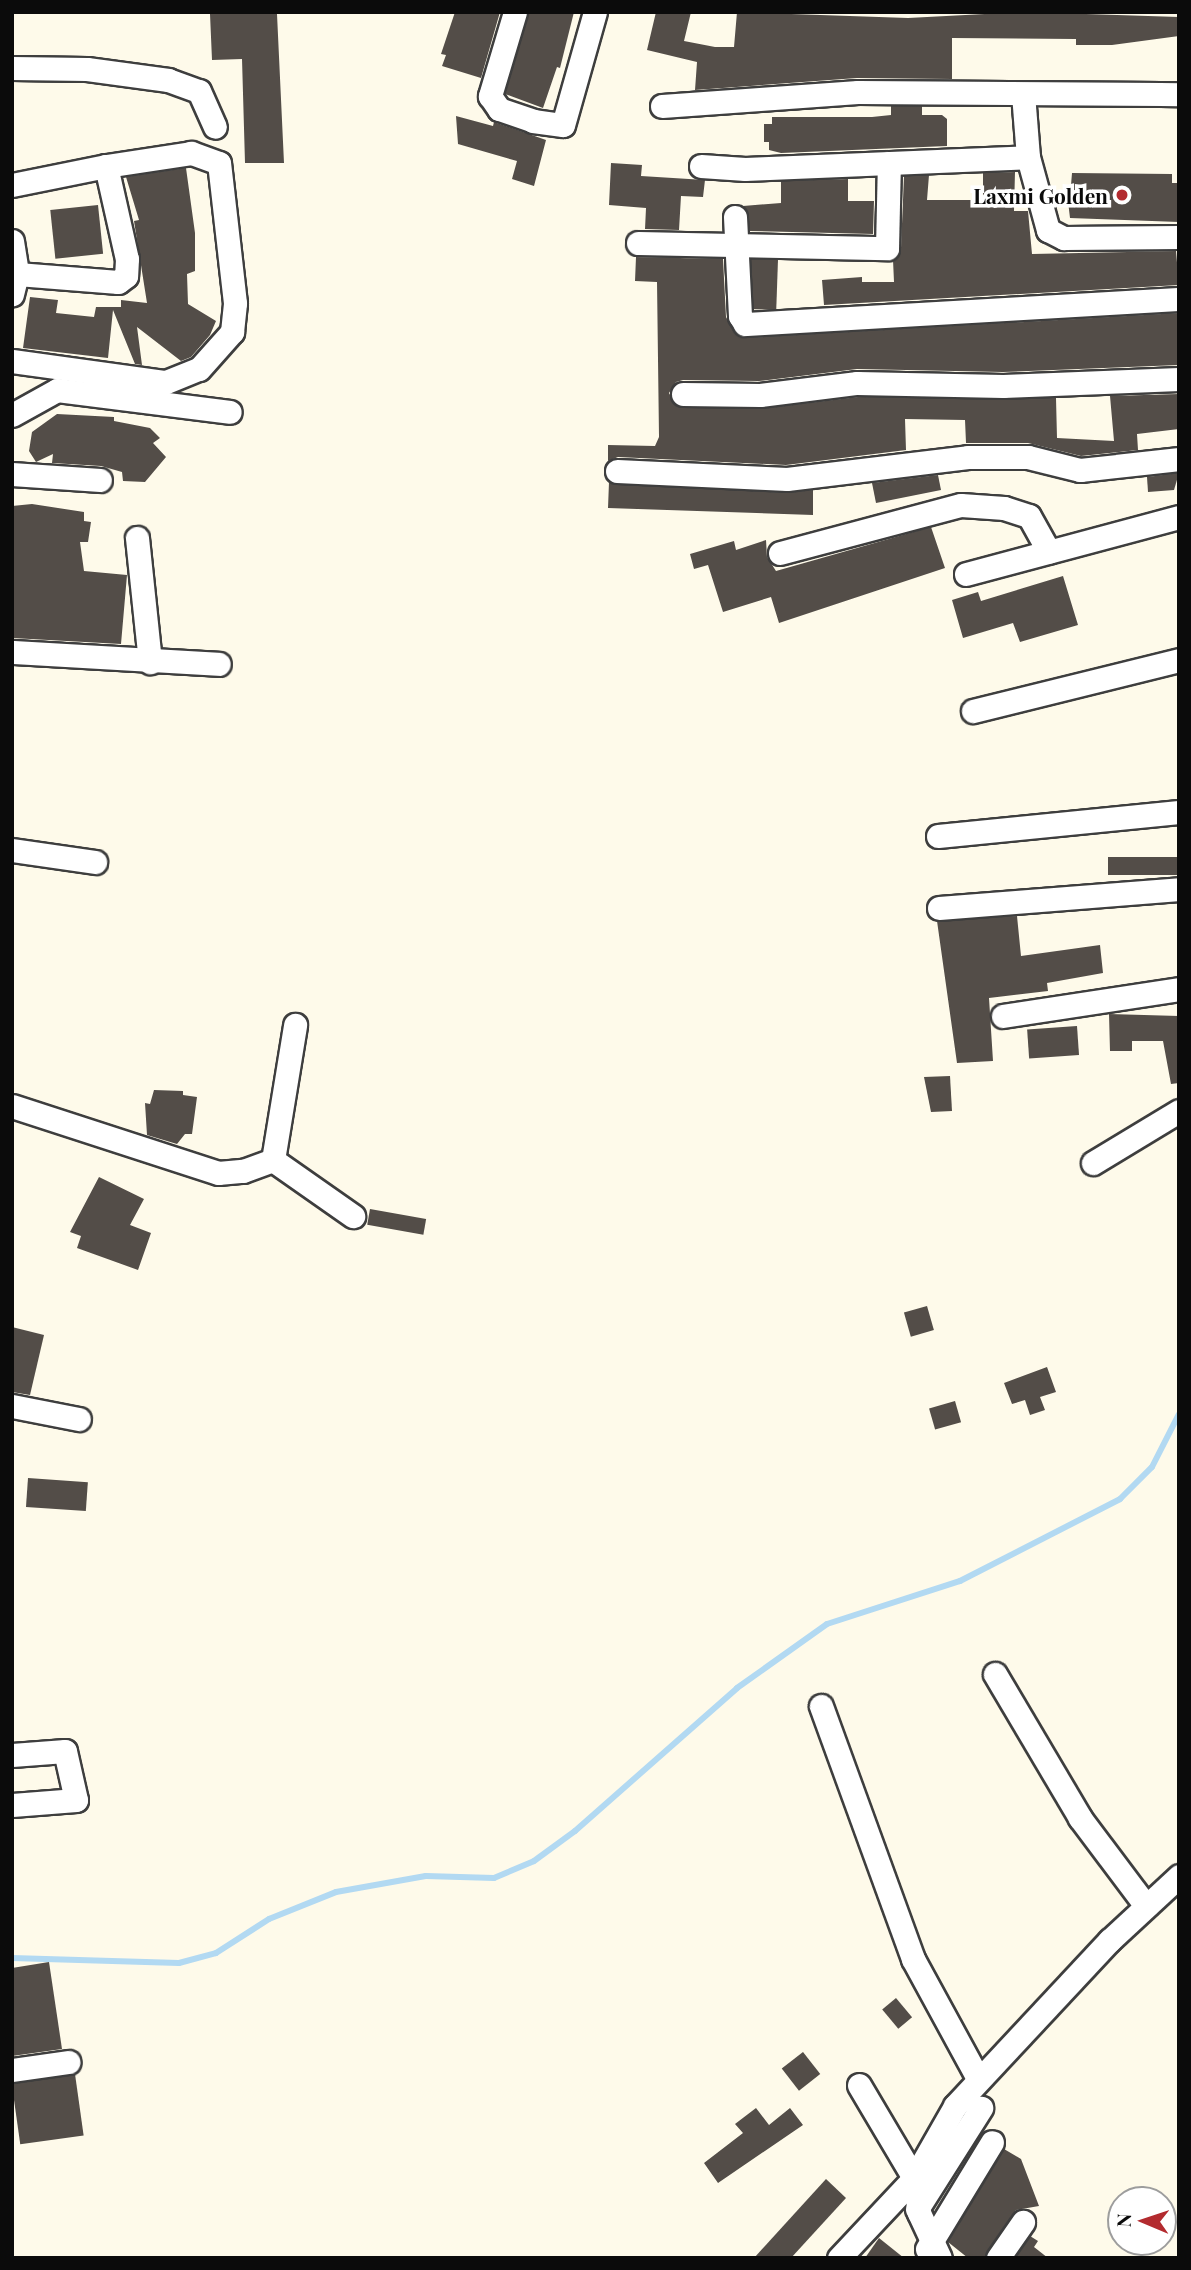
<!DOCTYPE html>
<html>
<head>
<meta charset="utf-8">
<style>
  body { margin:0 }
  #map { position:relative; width:1191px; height:2270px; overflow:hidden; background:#fefaea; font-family:"Playfair Display",serif }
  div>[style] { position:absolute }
  .stream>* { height:6px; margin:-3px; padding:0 3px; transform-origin:3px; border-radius:3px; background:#b2d9f2 }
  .building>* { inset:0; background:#534d48; transform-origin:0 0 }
  .roads { filter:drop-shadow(2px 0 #3e3e3e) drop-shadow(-2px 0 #3e3e3e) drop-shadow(0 2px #3e3e3e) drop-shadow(0 -2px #3e3e3e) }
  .minor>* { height:23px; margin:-11.5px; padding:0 11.5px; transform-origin:11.5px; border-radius:11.5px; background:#fff }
  .dots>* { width:19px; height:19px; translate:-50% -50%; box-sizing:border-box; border:4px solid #fff; border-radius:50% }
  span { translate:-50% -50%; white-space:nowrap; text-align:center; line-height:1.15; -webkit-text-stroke:7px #fff; paint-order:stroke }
  .poi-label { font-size:21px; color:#0b0b0b; font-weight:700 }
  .right { translate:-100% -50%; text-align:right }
  .frame { position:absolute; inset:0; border:14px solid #0b0b0b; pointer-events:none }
  .north { position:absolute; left:1107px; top:2186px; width:70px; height:70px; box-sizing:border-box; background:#fff; border:2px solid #9d9d9d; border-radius:50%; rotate:272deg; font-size:19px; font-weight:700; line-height:28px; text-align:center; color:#0b0b0b }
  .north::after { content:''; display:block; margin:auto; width:24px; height:32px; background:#b32b2f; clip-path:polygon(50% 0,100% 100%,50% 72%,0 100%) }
</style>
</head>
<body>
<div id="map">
  <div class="stream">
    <div style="left:12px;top:1958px;width:167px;rotate:1.7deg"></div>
    <div style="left:179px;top:1963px;width:38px;rotate:-15deg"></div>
    <div style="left:216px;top:1953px;width:63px;rotate:-32.7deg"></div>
    <div style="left:269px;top:1919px;width:72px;rotate:-21.9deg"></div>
    <div style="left:336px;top:1892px;width:91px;rotate:-10.1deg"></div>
    <div style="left:426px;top:1876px;width:68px;rotate:1.7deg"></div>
    <div style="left:494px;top:1878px;width:43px;rotate:-23deg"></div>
    <div style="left:534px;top:1861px;width:51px;rotate:-36.2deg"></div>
    <div style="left:575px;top:1831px;width:216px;rotate:-41.4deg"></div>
    <div style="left:737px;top:1688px;width:110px;rotate:-35.4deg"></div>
    <div style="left:827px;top:1624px;width:140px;rotate:-17.9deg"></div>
    <div style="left:960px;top:1581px;width:180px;rotate:-27.1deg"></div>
    <div style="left:1120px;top:1499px;width:45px;rotate:-45deg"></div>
    <div style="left:1152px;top:1467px;width:59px;rotate:-63deg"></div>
  </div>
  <div class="building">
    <div style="clip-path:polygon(455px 12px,500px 12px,481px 78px,442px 66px,446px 55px,441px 54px)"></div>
    <div style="clip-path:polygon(529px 12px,574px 12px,560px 68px,557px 67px,543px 108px,505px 94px)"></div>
    <div style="clip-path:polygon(656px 12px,691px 12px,684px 41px,715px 47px,734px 47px,737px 12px,908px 18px,1024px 12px,1179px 17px,1179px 36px,1112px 45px,1076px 45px,1076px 39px,952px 38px,952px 79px,857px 78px,695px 90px,697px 62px,647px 50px)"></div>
    <div style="clip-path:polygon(210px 14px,277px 14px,284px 163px,245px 163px,242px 59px,212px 60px)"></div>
    <div style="clip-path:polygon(891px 106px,922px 106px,922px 115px,942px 115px,947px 119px,947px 146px,781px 153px,769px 150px,769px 142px,764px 142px,764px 124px,772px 124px,772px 117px,872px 117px,891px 115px)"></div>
    <div style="clip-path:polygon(456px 116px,493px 126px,494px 122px,546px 140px,534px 186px,512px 179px,517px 161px,458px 144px)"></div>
    <div style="clip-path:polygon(611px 163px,642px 165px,641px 176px,705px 180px,703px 197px,681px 196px,679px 230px,645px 229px,646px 208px,609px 205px)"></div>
    <div style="clip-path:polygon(186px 168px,195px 233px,195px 271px,187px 274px,188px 304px,216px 321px,210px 335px,191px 357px,181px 361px,137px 327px,142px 365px,135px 364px,113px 310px,108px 358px,23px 348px,30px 297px,58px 300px,56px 313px,94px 317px,96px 307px,121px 307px,121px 300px,147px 303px,134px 221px,139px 220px,126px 177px)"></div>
    <div style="clip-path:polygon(1015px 172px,1014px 211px,1028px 211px,1032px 254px,1176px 251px,1179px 285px,824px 305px,822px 280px,862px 277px,862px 282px,894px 282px,893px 260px,901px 248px,904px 176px,929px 175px,927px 200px,983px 200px,983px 173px)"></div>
    <div style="clip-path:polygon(1072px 173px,1172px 174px,1172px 183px,1179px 183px,1179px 222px,1070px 218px,1066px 185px,1071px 185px)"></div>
    <div style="clip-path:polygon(848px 179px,848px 201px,874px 201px,873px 234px,750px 231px,743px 206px,781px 203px,781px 181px)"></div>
    <div style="left:98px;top:205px;width:49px;height:48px;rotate:84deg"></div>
    <div style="clip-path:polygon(636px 257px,723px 259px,726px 317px,734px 332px,745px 338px,1179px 313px,1179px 365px,1003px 372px,857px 369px,759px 381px,683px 380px,676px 382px,669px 393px,676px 406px,760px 409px,858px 397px,1056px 398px,1057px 438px,1114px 441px,1110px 396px,1179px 394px,1179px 429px,1137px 434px,1138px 450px,1081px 456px,1028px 443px,966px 443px,965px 420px,905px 419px,906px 450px,786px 465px,618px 457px,608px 461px,608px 445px,655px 446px,659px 437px,657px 282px,635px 281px)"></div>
    <div style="left:751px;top:259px;width:27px;height:50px;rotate:2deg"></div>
    <div style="clip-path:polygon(57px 414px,114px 417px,114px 421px,150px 428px,160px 438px,153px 443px,166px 457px,145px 482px,123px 481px,122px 472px,101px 466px,52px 463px,53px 454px,36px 462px,29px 451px,32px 432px)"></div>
    <div style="clip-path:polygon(1179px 473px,1174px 490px,1148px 492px,1147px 477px)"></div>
    <div style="clip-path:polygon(938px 475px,941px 490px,876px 503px,872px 483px)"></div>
    <div style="clip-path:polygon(609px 482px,786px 493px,813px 490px,813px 515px,608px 508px)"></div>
    <div style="clip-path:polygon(32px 504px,84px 512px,84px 521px,91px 522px,88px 542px,80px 542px,84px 571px,127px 575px,121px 644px,12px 638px,12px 506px)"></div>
    <div style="clip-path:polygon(931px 527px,945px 568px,779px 623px,771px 597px,723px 612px,708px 565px,694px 569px,690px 554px,734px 541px,736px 550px,766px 540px,767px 557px,776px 571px)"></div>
    <div style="clip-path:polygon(1063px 576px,1078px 625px,1020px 642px,1013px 623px,963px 638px,952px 600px,978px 592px,981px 601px)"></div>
    <div style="left:1179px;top:857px;width:18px;height:71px;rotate:90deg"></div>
    <div style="clip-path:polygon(1017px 916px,1021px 956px,1100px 945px,1103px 973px,1047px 983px,1048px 991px,989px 998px,993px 1061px,957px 1063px,937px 921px)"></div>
    <div style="clip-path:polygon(1109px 1014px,1179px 1016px,1179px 1083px,1171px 1084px,1163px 1041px,1132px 1041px,1132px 1051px,1110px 1051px)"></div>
    <div style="left:1077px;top:1026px;width:29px;height:50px;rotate:86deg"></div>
    <div style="clip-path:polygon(950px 1076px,952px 1111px,931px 1112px,924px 1077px)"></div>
    <div style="clip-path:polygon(154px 1090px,183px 1091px,183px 1095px,197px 1097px,192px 1134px,185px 1134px,177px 1144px,147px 1135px,145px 1103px,150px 1104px)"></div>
    <div style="clip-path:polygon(99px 1177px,144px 1199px,130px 1225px,151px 1233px,138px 1270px,77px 1248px,81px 1236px,70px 1232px)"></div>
    <div style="left:370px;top:1209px;width:57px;height:16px;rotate:10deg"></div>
    <div style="left:927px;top:1306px;width:25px;height:24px;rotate:74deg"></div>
    <div style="clip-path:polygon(12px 1327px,44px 1335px,30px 1395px,12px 1392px)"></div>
    <div style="clip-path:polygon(1047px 1367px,1056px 1392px,1040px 1397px,1045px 1410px,1030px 1415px,1025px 1400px,1012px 1404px,1004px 1383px)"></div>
    <div style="left:955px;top:1401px;width:22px;height:27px;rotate:74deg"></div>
    <div style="left:28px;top:1478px;width:60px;height:29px;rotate:4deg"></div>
    <div style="clip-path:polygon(49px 1962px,62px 2049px,12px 2056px,12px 1968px)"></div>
    <div style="left:896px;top:1998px;width:25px;height:18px;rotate:50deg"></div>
    <div style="left:803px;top:2052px;width:28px;height:27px;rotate:52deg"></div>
    <div style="left:75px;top:2074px;width:62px;height:64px;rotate:82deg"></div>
    <div style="clip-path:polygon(756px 2108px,769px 2125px,790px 2108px,803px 2125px,718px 2183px,704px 2163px,743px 2133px,735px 2124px)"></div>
    <div style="clip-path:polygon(1004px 2149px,1021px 2159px,1039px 2206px,1016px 2210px,984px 2258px,968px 2258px,948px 2242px)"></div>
    <div style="clip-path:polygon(826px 2179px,846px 2198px,791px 2258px,754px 2258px)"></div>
    <div style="clip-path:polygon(1030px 2236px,1038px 2241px,1034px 2247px,1048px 2258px,1015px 2258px)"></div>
    <div style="clip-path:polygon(879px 2238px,904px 2258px,865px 2258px)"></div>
  </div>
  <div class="roads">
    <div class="minor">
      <div style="left:515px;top:12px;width:88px;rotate:106.6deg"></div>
      <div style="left:490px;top:96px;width:16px;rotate:55deg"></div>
      <div style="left:499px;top:109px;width:36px;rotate:19deg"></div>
      <div style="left:533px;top:121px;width:30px;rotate:8deg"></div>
      <div style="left:563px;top:125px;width:117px;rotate:-74.2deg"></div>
      <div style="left:12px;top:68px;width:75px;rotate:0.8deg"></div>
      <div style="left:87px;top:69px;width:82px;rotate:7.7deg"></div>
      <div style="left:168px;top:80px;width:33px;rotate:20deg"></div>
      <div style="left:199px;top:91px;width:39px;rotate:66deg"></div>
      <div style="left:662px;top:106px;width:196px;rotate:-4.1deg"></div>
      <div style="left:858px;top:92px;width:321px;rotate:0.4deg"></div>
      <div style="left:1028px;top:157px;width:76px;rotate:74.7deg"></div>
      <div style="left:1048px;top:230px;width:18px;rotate:27deg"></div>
      <div style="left:1064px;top:238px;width:115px;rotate:-0.5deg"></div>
      <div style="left:701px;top:166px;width:44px;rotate:3.9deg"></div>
      <div style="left:745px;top:169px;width:283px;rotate:-2.4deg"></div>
      <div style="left:1028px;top:157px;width:63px;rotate:-94.5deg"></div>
      <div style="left:12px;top:185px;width:96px;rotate:-11.4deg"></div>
      <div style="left:106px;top:166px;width:95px;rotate:77.3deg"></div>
      <div style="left:127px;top:259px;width:17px;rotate:93deg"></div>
      <div style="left:126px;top:276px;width:10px;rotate:143deg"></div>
      <div style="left:118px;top:282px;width:101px;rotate:-175.5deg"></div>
      <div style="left:735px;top:217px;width:99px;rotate:87.1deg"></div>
      <div style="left:740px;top:316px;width:9px;rotate:58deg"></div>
      <div style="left:745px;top:324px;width:435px;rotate:-3.3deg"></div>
      <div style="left:12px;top:241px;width:33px;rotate:81deg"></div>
      <div style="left:17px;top:274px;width:21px;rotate:104deg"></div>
      <div style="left:638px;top:243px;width:249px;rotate:1.2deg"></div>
      <div style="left:887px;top:248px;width:85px;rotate:-88.7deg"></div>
      <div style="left:12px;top:361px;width:155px;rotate:7.8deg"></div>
      <div style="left:166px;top:382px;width:35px;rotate:-22deg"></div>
      <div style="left:199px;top:369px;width:50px;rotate:-48.3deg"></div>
      <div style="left:232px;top:332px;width:29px;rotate:-84deg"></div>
      <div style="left:235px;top:303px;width:141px;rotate:-96.5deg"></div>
      <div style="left:219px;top:163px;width:30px;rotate:-160deg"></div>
      <div style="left:191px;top:153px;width:86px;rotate:171.3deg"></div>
      <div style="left:683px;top:394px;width:77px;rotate:0.7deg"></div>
      <div style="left:760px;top:395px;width:98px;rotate:-7.1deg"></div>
      <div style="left:857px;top:383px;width:146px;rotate:1.2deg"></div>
      <div style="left:1003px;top:386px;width:176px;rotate:-2.3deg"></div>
      <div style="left:12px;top:415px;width:51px;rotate:-29.1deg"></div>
      <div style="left:57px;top:390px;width:174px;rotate:7.2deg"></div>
      <div style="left:617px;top:471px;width:170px;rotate:2.7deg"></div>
      <div style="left:787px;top:479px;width:182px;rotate:-6.9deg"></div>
      <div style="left:968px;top:457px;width:60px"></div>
      <div style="left:1028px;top:457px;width:54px;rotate:14deg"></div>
      <div style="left:1080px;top:470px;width:100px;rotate:-6.3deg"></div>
      <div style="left:12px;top:474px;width:88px;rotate:3.9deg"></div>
      <div style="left:137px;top:538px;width:125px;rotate:84deg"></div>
      <div style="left:780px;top:553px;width:187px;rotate:-14.9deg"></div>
      <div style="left:961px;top:505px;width:43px;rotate:4deg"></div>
      <div style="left:1004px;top:508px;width:26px;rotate:18deg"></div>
      <div style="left:1029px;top:516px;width:41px;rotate:60.9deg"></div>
      <div style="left:966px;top:574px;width:220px;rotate:-15deg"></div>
      <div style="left:12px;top:652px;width:207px;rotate:3.3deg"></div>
      <div style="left:973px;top:711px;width:212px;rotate:-13.9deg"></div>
      <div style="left:938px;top:836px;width:242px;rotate:-5.7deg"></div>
      <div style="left:12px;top:850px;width:84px;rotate:8.2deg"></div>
      <div style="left:939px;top:908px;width:241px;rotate:-4.5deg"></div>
      <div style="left:1003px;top:1016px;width:178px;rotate:-8.7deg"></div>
      <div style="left:12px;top:1106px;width:217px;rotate:18deg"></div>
      <div style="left:218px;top:1173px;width:25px;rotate:-5deg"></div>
      <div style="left:243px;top:1171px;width:32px;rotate:-20deg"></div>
      <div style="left:273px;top:1160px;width:137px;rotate:-80.7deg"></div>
      <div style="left:273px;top:1160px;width:98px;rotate:35deg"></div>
      <div style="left:1093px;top:1163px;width:100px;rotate:-31.2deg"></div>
      <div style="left:12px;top:1406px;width:68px;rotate:11deg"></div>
      <div style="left:995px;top:1674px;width:167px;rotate:59.4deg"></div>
      <div style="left:1080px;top:1818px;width:110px;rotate:53.1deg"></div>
      <div style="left:821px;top:1706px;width:269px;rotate:70deg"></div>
      <div style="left:913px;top:1959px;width:136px;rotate:61.4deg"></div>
      <div style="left:12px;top:1755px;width:53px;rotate:-4.3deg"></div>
      <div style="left:65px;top:1751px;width:50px;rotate:77.3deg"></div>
      <div style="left:76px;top:1800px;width:64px;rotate:175.5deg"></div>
      <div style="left:12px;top:2070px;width:57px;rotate:-8.1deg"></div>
      <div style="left:917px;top:2209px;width:120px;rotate:-57.6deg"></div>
      <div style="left:927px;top:2249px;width:125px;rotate:-58.7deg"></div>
      <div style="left:839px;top:2258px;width:110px;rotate:-46.8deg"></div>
      <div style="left:914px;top:2178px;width:108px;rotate:-120.6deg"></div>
      <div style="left:940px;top:2258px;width:50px;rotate:-115deg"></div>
      <div style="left:919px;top:2213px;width:35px;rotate:-98deg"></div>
      <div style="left:914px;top:2178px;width:83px;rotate:-60.3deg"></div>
      <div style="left:955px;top:2106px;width:227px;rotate:-47deg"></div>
      <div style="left:1110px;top:1940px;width:94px;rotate:-42.8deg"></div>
      <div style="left:998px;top:2258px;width:44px;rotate:-55.2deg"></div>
    </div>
  </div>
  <div class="dots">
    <div style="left:1122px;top:195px;background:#b32b2f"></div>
  </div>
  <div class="poi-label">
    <span class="right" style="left:1108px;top:195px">Laxmi Golden</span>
  </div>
  <div class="frame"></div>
  <div class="north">N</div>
</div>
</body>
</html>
